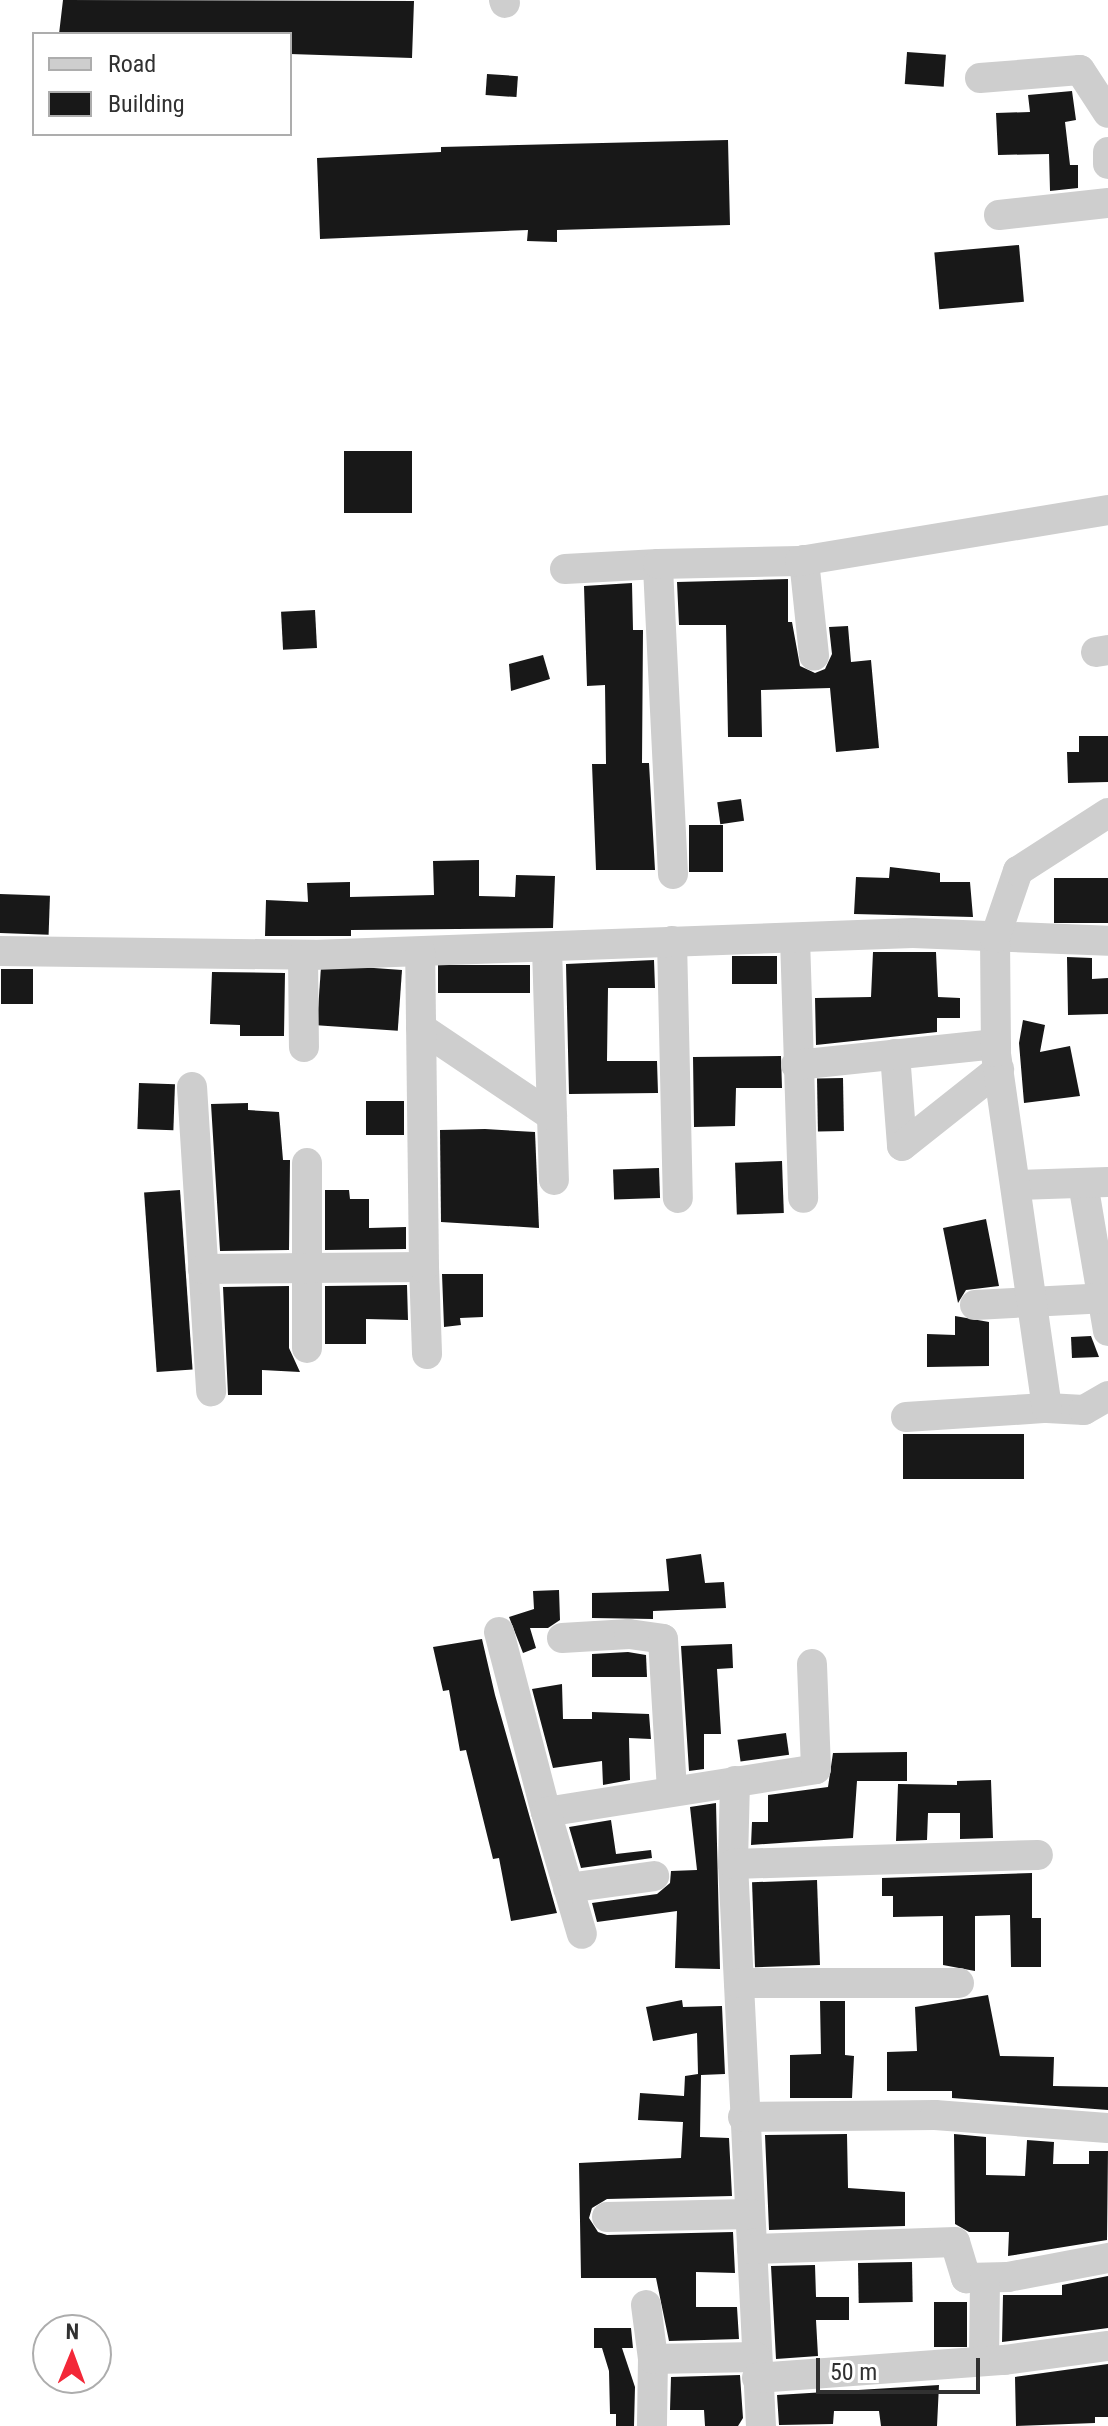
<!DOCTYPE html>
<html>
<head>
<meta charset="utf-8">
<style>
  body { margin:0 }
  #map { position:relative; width:1108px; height:2426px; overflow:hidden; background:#fff; font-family:"Roboto Condensed",sans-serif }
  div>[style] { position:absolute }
  .building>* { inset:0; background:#181818; transform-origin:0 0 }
  .minor>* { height:30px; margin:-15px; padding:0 15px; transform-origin:15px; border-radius:15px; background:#cecece }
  span { translate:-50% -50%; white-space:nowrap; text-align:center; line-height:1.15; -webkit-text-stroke:8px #fff; paint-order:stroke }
  .legend { position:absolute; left:32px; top:32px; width:260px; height:104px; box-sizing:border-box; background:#fff; border:2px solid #adadad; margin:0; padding:10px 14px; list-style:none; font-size:24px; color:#313131 }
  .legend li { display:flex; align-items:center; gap:16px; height:40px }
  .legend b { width:40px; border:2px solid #adadad }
  .north { position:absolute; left:32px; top:2314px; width:80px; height:80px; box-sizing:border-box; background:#fff; border:2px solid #adadad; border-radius:50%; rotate:1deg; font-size:22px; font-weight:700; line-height:32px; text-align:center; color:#313131 }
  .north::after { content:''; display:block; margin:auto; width:28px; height:36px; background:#f32838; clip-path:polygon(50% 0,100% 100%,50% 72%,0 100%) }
  .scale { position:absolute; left:816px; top:2358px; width:164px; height:36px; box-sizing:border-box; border:4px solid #313131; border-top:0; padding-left:10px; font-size:24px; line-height:28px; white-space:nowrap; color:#313131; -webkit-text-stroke:6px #fff; paint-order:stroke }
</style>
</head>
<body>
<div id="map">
  <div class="building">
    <div style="clip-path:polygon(63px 0,414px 1px,412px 58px,290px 54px,290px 34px,59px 34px)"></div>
    <div style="left:907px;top:52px;width:39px;height:32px;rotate:4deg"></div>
    <div style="left:487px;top:74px;width:31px;height:21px;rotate:4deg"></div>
    <div style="clip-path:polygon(1072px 91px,1076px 120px,1065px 122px,1070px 165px,1078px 165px,1078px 188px,1050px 191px,1049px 154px,998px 155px,996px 113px,1030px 112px,1028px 95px)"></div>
    <div style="clip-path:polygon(728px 140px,730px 225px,557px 230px,557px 242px,527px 241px,528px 230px,320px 239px,317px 158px,441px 152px,441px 147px)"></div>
    <div style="left:1019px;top:245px;width:57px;height:85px;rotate:85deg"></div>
    <div style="left:412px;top:451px;width:62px;height:68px;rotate:90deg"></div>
    <div style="clip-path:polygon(788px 579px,788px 622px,792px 622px,800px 666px,815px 673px,825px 669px,832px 654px,829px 627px,848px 626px,851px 662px,871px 660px,879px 748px,836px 752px,830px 688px,761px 690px,762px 737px,728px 737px,726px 625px,679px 625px,677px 582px)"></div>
    <div style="clip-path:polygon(632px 583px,633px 630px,643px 630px,642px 763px,649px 763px,655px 870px,596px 870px,592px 764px,606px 764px,605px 685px,587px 686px,584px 586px)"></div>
    <div style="left:315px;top:610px;width:38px;height:34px;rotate:87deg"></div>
    <div style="clip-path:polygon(543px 655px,550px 679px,511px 691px,509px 664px)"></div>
    <div style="clip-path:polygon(1079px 736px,1108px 736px,1108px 782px,1068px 783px,1067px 752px,1079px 752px)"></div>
    <div style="left:741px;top:799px;width:22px;height:24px;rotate:82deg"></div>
    <div style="left:723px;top:825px;width:47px;height:34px;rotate:90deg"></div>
    <div style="clip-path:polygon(479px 860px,479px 896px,515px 897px,516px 875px,555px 876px,553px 928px,351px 930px,351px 936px,265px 936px,266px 900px,308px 902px,307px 883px,350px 882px,350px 897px,434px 895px,433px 861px)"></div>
    <div style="clip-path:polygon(890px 867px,940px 873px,940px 882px,970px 882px,973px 917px,854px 914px,856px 877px,889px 878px)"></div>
    <div style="left:1108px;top:878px;width:45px;height:54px;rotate:90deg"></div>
    <div style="left:0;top:894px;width:50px;height:39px;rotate:2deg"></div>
    <div style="clip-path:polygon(873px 952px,936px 952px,938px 997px,960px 998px,960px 1018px,937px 1018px,937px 1032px,816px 1045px,815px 998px,871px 997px)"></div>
    <div style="left:777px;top:956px;width:28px;height:45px;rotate:90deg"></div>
    <div style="clip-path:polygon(1067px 957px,1092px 958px,1092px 979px,1108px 978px,1108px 1014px,1068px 1015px)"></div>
    <div style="clip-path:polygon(654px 960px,655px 988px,608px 988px,607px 1061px,657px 1061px,658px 1093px,569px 1094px,566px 964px)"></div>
    <div style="left:530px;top:965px;width:28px;height:92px;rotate:90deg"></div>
    <div style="left:1px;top:969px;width:32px;height:35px"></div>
    <div style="left:402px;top:970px;width:61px;height:81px;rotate:94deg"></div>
    <div style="clip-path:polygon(212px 972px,285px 973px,284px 1036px,240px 1036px,240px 1025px,210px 1024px)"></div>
    <div style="clip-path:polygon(1023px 1020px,1045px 1025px,1040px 1052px,1070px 1046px,1080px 1096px,1024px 1103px,1019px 1043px)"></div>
    <div style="clip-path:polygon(781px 1056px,782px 1088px,736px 1088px,735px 1126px,694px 1127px,693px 1057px)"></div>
    <div style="left:843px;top:1078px;width:53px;height:26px;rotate:89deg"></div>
    <div style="left:139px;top:1083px;width:36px;height:46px;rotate:2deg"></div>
    <div style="left:404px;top:1101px;width:34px;height:38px;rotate:90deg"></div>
    <div style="clip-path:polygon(248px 1103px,248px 1110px,279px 1112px,283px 1160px,290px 1160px,289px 1250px,220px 1251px,211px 1104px)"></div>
    <div style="clip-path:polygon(485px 1129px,535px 1132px,539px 1228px,441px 1222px,440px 1130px)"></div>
    <div style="left:782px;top:1161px;width:52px;height:47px;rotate:88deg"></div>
    <div style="left:659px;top:1168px;width:30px;height:46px;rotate:88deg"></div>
    <div style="left:180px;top:1190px;width:180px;height:36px;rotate:86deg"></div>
    <div style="clip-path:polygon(325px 1190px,349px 1190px,350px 1199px,369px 1199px,369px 1228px,406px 1227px,406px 1249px,325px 1250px)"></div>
    <div style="clip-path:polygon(986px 1219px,999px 1286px,966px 1290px,958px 1303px,943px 1228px)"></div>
    <div style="clip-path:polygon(442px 1274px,483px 1274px,483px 1317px,460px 1318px,461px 1325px,444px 1327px)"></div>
    <div style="clip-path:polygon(407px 1285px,408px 1320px,366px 1319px,366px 1344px,325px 1344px,325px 1286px)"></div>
    <div style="clip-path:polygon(289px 1286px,289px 1348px,300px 1372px,262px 1370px,262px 1395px,228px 1395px,223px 1287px)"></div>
    <div style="clip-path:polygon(955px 1316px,989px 1322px,989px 1366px,927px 1367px,927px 1334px,955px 1335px)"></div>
    <div style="clip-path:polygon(1091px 1336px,1099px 1357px,1072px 1358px,1071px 1337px)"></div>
    <div style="left:903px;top:1434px;width:121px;height:45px"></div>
    <div style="clip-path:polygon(701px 1554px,705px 1583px,724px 1582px,726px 1608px,653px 1611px,653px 1619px,592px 1618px,592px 1593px,669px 1591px,666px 1559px)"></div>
    <div style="clip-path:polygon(559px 1590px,560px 1620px,548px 1628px,530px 1628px,536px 1648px,523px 1653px,509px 1617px,534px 1609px,533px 1591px)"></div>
    <div style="clip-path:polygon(482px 1639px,495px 1695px,557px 1913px,511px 1921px,499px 1858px,493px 1859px,466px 1750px,460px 1751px,449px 1690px,443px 1691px,433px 1647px)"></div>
    <div style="clip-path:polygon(732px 1644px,733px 1668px,717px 1669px,721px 1734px,704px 1734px,704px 1769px,689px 1771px,681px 1646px)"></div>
    <div style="clip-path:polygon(628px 1652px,646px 1655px,647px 1677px,592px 1677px,592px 1654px)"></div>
    <div style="clip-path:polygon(562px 1684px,563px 1719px,592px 1719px,592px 1712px,649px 1714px,651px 1739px,629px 1738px,630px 1780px,603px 1785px,602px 1761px,553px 1768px,532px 1689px)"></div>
    <div style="left:786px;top:1733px;width:22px;height:49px;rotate:82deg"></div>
    <div style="clip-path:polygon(907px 1752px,907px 1781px,857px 1781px,853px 1838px,751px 1845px,752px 1822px,768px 1822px,768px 1795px,828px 1787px,833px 1753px)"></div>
    <div style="clip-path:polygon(991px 1780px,993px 1838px,960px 1839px,960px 1813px,928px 1813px,927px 1840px,896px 1841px,898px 1784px,957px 1785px,957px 1781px)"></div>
    <div style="clip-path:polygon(716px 1803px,720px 1969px,675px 1968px,677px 1911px,597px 1922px,592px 1903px,657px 1894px,670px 1883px,671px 1871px,697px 1870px,690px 1807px)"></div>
    <div style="clip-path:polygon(611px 1820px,616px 1854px,651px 1850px,652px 1858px,581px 1868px,569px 1827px)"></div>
    <div style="clip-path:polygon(1032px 1873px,1032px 1918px,1041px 1918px,1041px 1967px,1011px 1967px,1010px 1915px,975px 1916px,975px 1971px,943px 1965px,943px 1916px,893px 1917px,893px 1896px,882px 1896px,882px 1878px)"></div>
    <div style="left:817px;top:1880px;width:85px;height:65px;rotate:88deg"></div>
    <div style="clip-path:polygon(988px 1995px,1000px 2056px,1054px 2057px,1053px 2086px,1108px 2087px,1108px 2110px,952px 2098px,952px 2091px,887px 2091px,887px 2052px,917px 2051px,915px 2007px)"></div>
    <div style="clip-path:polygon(682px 2000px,683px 2007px,722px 2006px,725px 2074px,701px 2075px,700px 2137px,729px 2138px,732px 2196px,607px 2199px,592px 2208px,589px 2218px,598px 2232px,607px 2235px,733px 2232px,735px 2273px,696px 2272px,696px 2307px,737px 2307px,739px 2339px,669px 2341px,656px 2278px,581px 2278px,579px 2163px,681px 2158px,683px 2122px,638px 2120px,640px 2093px,684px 2096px,685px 2076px,698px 2074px,697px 2033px,653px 2041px,646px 2007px)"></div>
    <div style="clip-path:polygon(820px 2001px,845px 2001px,845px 2055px,854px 2056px,852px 2098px,790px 2098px,790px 2055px,821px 2054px)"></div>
    <div style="clip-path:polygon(847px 2134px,848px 2188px,905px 2192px,905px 2226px,769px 2230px,765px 2135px)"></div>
    <div style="clip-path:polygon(954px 2134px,986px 2137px,986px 2175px,1025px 2176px,1027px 2140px,1054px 2142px,1053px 2164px,1089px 2164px,1089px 2151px,1108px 2151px,1107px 2240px,1008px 2256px,1009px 2232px,969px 2232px,955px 2224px)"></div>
    <div style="left:912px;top:2262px;width:40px;height:54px;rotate:89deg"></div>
    <div style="clip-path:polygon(815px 2265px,816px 2297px,849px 2297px,849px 2320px,816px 2320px,818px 2356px,776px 2359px,771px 2266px)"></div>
    <div style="clip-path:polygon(1108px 2276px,1108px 2328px,1002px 2342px,1003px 2295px,1062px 2295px,1062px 2285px)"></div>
    <div style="left:934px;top:2302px;width:33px;height:45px"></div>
    <div style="clip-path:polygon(594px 2328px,631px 2328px,633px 2348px,622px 2348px,635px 2387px,634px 2426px,616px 2426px,616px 2414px,610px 2414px,609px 2371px,602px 2348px,594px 2348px)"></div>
    <div style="clip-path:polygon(1108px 2364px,1108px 2417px,1095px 2417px,1095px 2423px,1016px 2426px,1015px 2377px)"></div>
    <div style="clip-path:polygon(740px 2375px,743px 2418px,738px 2426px,705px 2426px,704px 2410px,670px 2410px,671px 2377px)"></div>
    <div style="clip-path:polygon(939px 2385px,937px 2426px,881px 2426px,879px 2411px,834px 2411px,833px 2424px,779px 2425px,777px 2395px)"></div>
  </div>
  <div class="minor">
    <div style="left:504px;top:0;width:3px;rotate:72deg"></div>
    <div style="left:980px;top:78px;width:100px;rotate:-4.6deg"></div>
    <div style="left:1080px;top:70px;width:51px;rotate:56.9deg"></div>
    <div style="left:1108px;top:152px;width:12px;rotate:90deg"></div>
    <div style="left:999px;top:215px;width:110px;rotate:-6.3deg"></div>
    <div style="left:804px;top:560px;width:96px;rotate:84deg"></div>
    <div style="left:565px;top:569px;width:93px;rotate:-3.1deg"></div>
    <div style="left:1096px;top:652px;width:12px;rotate:-9deg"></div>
    <div style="left:673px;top:874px;width:310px;rotate:-92.8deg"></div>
    <div style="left:658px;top:564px;width:142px;rotate:-1.2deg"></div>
    <div style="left:800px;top:561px;width:312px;rotate:-9.4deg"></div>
    <div style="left:795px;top:938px;width:260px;rotate:88.2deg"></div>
    <div style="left:672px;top:941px;width:257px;rotate:88.7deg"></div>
    <div style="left:547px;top:947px;width:233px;rotate:88.3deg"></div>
    <div style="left:0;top:951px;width:313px;rotate:0.7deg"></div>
    <div style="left:313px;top:955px;width:600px;rotate:-2.1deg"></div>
    <div style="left:913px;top:933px;width:195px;rotate:2.3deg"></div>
    <div style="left:303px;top:955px;width:92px;rotate:89.4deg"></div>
    <div style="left:421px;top:1028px;width:158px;rotate:33.9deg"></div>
    <div style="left:895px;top:1054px;width:92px;rotate:85.6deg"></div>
    <div style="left:902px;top:1146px;width:124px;rotate:-38.4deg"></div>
    <div style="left:796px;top:1065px;width:201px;rotate:-6deg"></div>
    <div style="left:192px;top:1087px;width:305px;rotate:86.4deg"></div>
    <div style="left:307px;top:1163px;width:185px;rotate:90deg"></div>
    <div style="left:1083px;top:1183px;width:150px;rotate:80.4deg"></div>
    <div style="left:1018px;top:1185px;width:90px;rotate:-1.9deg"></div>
    <div style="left:424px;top:1267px;width:87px;rotate:88deg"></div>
    <div style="left:203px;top:1269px;width:221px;rotate:-0.5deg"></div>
    <div style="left:424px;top:1267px;width:315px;rotate:-90.7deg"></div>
    <div style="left:975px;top:1305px;width:133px;rotate:-3deg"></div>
    <div style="left:1047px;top:1408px;width:37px;rotate:3deg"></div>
    <div style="left:1084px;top:1410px;width:28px;rotate:-30deg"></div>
    <div style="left:906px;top:1417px;width:141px;rotate:-3.7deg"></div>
    <div style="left:1047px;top:1408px;width:360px;rotate:-98.2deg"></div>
    <div style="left:996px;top:1052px;width:114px;rotate:-90.5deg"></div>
    <div style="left:995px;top:938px;width:71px;rotate:-71.1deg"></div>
    <div style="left:1018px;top:871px;width:107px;rotate:-32.8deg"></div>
    <div style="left:499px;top:1632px;width:186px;rotate:75.4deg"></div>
    <div style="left:546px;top:1812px;width:273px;rotate:-9deg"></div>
    <div style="left:816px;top:1769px;width:105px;rotate:-92.2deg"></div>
    <div style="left:562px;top:1638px;width:67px;rotate:-3.4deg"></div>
    <div style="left:629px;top:1634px;width:34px;rotate:8deg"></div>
    <div style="left:663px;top:1639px;width:152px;rotate:86.6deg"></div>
    <div style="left:735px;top:1781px;width:83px;rotate:91.4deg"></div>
    <div style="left:733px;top:1864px;width:563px;rotate:87.15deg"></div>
    <div style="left:546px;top:1812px;width:127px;rotate:73.6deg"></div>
    <div style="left:733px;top:1864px;width:305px;rotate:-1.7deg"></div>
    <div style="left:568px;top:1888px;width:87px;rotate:-7.9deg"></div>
    <div style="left:739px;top:1983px;width:220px"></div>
    <div style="left:743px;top:2117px;width:192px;rotate:-0.6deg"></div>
    <div style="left:935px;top:2115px;width:173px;rotate:4.3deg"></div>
    <div style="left:607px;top:2217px;width:143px;rotate:-1.2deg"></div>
    <div style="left:752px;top:2249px;width:203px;rotate:-2deg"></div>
    <div style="left:955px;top:2242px;width:38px;rotate:73deg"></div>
    <div style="left:966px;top:2278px;width:42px;rotate:-1.4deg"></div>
    <div style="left:1008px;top:2277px;width:102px;rotate:-10.8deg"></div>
    <div style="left:646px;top:2305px;width:54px;rotate:82.6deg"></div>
    <div style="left:653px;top:2359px;width:67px;rotate:90.9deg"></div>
    <div style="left:653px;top:2359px;width:103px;rotate:-1.1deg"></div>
    <div style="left:984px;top:2361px;width:83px;rotate:-89.3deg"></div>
    <div style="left:757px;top:2378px;width:248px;rotate:-4.2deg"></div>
    <div style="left:1004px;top:2360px;width:105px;rotate:-7.7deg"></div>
  </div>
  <ul class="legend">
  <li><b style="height:10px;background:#cecece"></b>Road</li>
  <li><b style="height:22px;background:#181818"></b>Building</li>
  </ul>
  <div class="north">N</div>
  <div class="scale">50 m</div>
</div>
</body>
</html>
